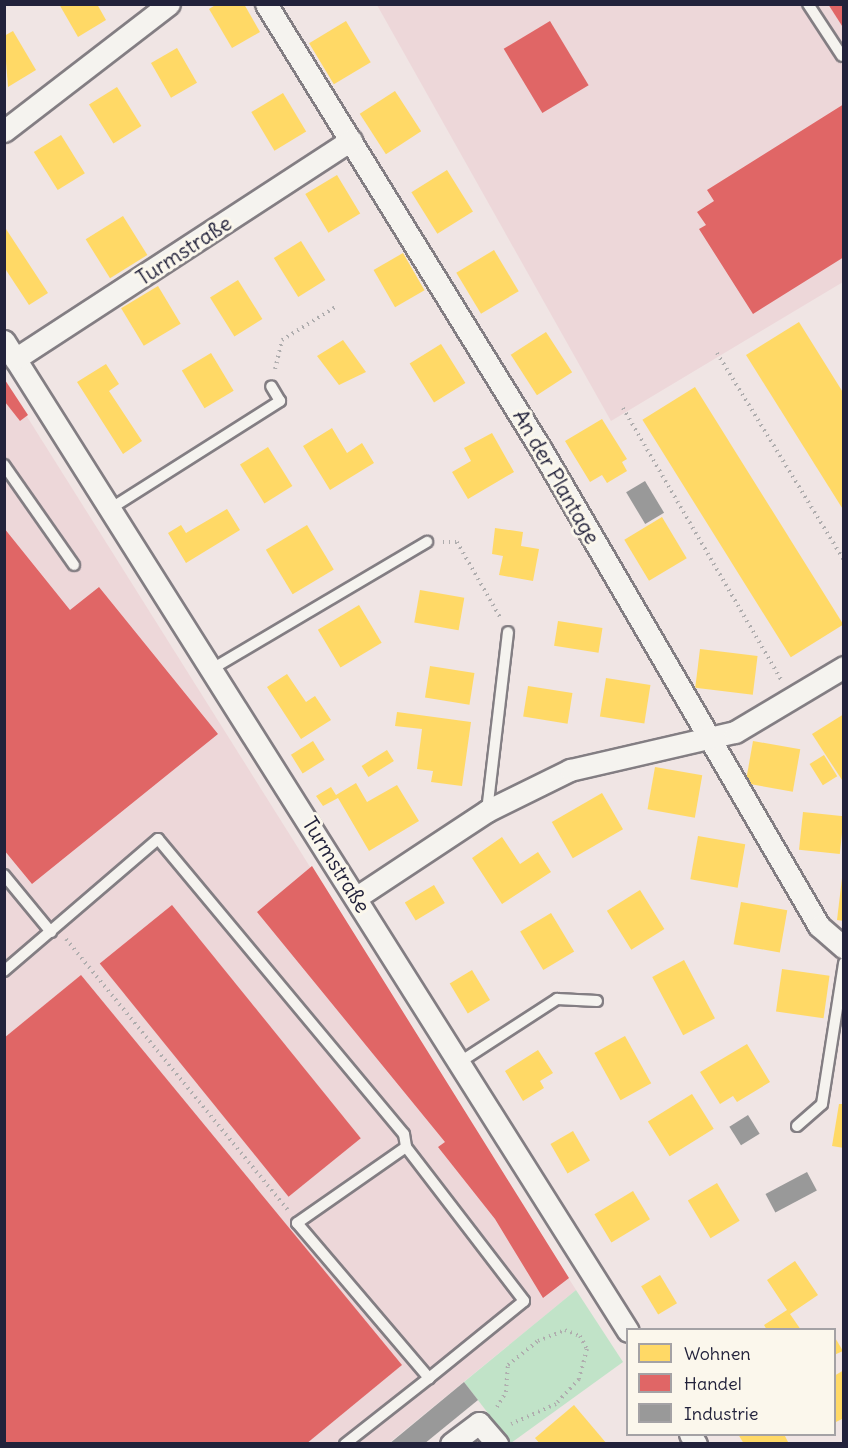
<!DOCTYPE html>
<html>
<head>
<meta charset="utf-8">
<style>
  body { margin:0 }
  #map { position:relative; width:848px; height:1448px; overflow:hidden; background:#f0e5e4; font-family:Delius,sans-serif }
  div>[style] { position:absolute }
  .built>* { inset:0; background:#edd7d9 }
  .green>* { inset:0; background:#c1e3c8 }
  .homes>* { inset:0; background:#ffd966; transform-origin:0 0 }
  .shops>* { inset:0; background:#e06666; transform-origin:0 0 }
  .industry>* { inset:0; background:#999; transform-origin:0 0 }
  .path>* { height:4px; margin-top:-2px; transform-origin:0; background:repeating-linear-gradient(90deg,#afadae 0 1.5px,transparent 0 6px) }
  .roads { filter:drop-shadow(2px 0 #837e83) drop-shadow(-2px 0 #837e83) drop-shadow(0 2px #837e83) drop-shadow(0 -2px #837e83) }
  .lane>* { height:10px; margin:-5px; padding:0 5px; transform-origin:5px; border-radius:5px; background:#f5f3ef }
  .street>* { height:21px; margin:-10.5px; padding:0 10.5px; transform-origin:10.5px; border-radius:10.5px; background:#f5f3ef }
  span { translate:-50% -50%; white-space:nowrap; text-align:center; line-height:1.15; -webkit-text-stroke:6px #fbf7ec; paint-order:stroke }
  .street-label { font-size:21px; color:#22223b }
  .frame { position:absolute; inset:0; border:6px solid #22223b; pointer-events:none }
  .legend { position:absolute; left:626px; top:1328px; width:210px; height:108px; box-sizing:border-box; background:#fbf7ec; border:2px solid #a4a2a5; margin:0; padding:8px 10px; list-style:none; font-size:18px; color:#22223b }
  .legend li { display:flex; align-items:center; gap:12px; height:30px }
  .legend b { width:30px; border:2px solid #a4a2a5 }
</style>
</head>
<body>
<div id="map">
  <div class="built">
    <div style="clip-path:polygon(377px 5px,843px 5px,843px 282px,611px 421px)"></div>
    <div style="clip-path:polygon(4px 380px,576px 1290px,389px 1443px,5px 1443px)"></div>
  </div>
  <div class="green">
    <div style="clip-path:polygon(576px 1290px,623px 1362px,511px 1443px,464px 1382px)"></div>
  </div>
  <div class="homes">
    <div style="clip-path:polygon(59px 4px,97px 4px,106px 20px,78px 37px)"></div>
    <div style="clip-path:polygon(217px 4px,244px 4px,260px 32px,232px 48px,209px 9px)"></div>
    <div style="left:346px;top:21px;width:48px;height:43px;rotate:59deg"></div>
    <div style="clip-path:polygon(13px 31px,36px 70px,8px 87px,4px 36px)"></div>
    <div style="left:177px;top:48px;width:40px;height:30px;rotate:60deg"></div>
    <div style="left:117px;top:87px;width:46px;height:33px;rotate:58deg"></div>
    <div style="left:395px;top:91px;width:48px;height:42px;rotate:57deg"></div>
    <div style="left:283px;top:93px;width:45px;height:37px;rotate:59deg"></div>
    <div style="left:61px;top:135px;width:45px;height:32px;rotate:58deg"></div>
    <div style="left:447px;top:170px;width:49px;height:42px;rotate:58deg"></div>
    <div style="left:337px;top:175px;width:45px;height:37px;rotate:59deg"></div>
    <div style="left:123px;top:216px;width:46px;height:44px;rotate:58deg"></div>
    <div style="clip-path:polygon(4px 226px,48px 293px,29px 305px,4px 267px)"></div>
    <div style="left:301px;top:241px;width:46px;height:32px;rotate:58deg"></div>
    <div style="left:494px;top:250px;width:48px;height:44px;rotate:59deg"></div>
    <div style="left:403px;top:253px;width:43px;height:34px;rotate:60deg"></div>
    <div style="left:238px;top:280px;width:46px;height:33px;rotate:58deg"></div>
    <div style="left:158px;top:286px;width:44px;height:43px;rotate:59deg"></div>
    <div style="clip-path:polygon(799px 322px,844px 394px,844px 511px,746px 355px)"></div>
    <div style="left:546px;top:332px;width:48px;height:42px;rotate:57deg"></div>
    <div style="clip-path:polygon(343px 340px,366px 372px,339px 385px,317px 356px)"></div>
    <div style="left:441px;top:344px;width:46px;height:37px;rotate:58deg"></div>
    <div style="left:211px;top:353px;width:44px;height:34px;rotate:59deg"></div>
    <div style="clip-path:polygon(106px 364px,119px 384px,109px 391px,142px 441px,123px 454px,77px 382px)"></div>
    <div style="left:695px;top:387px;width:280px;height:62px;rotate:58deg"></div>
    <div style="clip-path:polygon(602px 419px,627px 459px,622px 462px,627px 471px,607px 483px,602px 475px,590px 482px,565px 441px)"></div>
    <div style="clip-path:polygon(332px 428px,347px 453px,362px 443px,374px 463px,330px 490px,303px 446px)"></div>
    <div style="clip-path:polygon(492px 433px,514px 472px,468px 499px,452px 472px,471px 461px,464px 448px)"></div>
    <div style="left:268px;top:447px;width:46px;height:33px;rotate:58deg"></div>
    <div style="clip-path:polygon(227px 509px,240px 530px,186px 563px,168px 533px,181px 525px,186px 533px)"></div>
    <div style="left:662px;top:517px;width:48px;height:44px;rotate:59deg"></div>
    <div style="left:307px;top:525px;width:52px;height:48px;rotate:59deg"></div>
    <div style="clip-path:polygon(495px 528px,523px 532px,521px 546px,539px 549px,533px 581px,499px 575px,503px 556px,492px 554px)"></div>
    <div style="left:420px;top:590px;width:45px;height:33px;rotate:10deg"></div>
    <div style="left:359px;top:605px;width:44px;height:48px;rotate:59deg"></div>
    <div style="left:558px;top:621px;width:45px;height:25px;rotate:9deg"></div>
    <div style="left:700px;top:649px;width:58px;height:39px;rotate:7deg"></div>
    <div style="left:430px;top:666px;width:45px;height:32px;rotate:9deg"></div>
    <div style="clip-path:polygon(287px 674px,306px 702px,315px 696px,331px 720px,301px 739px,267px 687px)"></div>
    <div style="left:606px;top:678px;width:45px;height:39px;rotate:9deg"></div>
    <div style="left:528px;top:686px;width:45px;height:31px;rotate:9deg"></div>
    <div style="clip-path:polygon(397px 712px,471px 722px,462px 786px,431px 782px,433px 771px,417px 769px,422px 729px,395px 726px)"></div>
    <div style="clip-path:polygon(844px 714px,844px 783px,812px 734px)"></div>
    <div style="left:313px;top:741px;width:22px;height:26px;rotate:58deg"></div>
    <div style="left:753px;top:741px;width:48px;height:43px;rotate:10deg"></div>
    <div style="left:387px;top:750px;width:13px;height:30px;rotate:58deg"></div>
    <div style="left:824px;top:755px;width:25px;height:17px;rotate:58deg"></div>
    <div style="left:655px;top:767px;width:48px;height:43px;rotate:10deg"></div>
    <div style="clip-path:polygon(356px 783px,367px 802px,397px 785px,419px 821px,369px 851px,338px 798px,323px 806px,316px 796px,331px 787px,336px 795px)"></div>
    <div style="left:602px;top:793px;width:42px;height:58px;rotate:60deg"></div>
    <div style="left:803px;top:812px;width:41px;height:38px;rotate:6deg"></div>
    <div style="left:698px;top:836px;width:48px;height:44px;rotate:10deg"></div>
    <div style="clip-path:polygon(502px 837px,520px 864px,538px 852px,551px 872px,502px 904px,472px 858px)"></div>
    <div style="clip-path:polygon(842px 878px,844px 878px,844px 921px,837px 920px)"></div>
    <div style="left:434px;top:885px;width:21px;height:34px;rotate:59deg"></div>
    <div style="left:640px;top:890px;width:46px;height:39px;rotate:58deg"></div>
    <div style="left:741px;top:902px;width:47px;height:43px;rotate:10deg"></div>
    <div style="left:551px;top:913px;width:45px;height:36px;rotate:59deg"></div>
    <div style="left:684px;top:960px;width:66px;height:36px;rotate:62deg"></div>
    <div style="left:782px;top:969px;width:48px;height:43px;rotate:8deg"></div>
    <div style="left:472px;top:970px;width:35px;height:26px;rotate:59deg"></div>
    <div style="left:625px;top:1036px;width:54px;height:35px;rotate:61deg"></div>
    <div style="clip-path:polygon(747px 1044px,770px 1082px,737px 1102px,733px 1096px,720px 1104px,700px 1072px)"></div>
    <div style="clip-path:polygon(538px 1050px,553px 1073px,540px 1081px,544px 1088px,523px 1101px,505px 1071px)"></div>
    <div style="left:692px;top:1094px;width:41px;height:52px;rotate:58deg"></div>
    <div style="clip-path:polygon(839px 1104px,844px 1104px,844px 1148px,832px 1146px)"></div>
    <div style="left:573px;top:1131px;width:34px;height:26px;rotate:60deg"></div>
    <div style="left:717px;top:1183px;width:44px;height:34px;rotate:59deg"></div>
    <div style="left:633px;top:1191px;width:33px;height:45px;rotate:59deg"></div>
    <div style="clip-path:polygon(795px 1261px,818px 1295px,790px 1314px,801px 1330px,767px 1330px,764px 1325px,787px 1310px,767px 1280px)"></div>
    <div style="left:660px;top:1275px;width:33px;height:22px;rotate:59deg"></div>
    <div style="clip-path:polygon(834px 1336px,843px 1351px,834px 1355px)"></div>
    <div style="clip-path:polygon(844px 1370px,844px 1418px,834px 1423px,834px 1376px)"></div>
    <div style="clip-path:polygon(574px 1405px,607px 1444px,540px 1444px,535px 1438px)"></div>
    <div style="clip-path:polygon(738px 1434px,784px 1434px,789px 1444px,744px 1444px)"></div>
  </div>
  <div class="shops">
    <div style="clip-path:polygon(828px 4px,844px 4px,844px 29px)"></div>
    <div style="left:550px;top:21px;width:75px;height:54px;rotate:59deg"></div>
    <div style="clip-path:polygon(844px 104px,844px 257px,753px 314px,699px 229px,706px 225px,697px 212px,714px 201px,707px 190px)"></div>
    <div style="clip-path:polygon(5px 380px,28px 415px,20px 421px,5px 402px)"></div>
    <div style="clip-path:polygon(4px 528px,70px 610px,99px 587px,218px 734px,32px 884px,4px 850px)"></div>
    <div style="clip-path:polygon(312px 866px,569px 1278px,543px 1298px,495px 1219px,438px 1147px,445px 1142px,257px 912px)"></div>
    <div style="left:172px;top:905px;width:300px;height:93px;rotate:51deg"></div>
    <div style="clip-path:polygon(81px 975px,402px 1365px,306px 1444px,4px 1444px,4px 1038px)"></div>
  </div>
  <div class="industry">
    <div style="left:645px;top:481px;width:37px;height:22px;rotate:59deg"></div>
    <div style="left:748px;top:1115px;width:22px;height:22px;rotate:58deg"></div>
    <div style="left:807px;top:1172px;width:21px;height:47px;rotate:62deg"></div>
    <div style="clip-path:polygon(464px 1382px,478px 1400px,424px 1444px,389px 1444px)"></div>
  </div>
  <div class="path">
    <div style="left:717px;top:353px;width:243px;rotate:58.5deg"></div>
    <div style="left:275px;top:369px;width:30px;rotate:-76deg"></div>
    <div style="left:282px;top:340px;width:65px;rotate:-31.7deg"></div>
    <div style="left:623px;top:408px;width:315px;rotate:59.8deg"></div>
    <div style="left:443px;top:542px;width:14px"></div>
    <div style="left:457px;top:542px;width:86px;rotate:60.2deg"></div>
    <div style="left:66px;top:939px;width:350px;rotate:50.7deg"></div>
    <div style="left:497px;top:1407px;width:17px;rotate:-59deg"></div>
    <div style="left:506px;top:1392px;width:27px;rotate:-86deg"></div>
    <div style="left:508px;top:1365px;width:38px;rotate:-39deg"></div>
    <div style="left:538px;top:1341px;width:29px;rotate:-22deg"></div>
    <div style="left:565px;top:1330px;width:16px;rotate:22deg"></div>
    <div style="left:580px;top:1336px;width:15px;rotate:62deg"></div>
    <div style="left:587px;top:1349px;width:31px;rotate:105deg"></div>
    <div style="left:579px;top:1379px;width:34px;rotate:133deg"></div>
    <div style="left:556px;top:1404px;width:49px;rotate:156deg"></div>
  </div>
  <div class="roads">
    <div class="lane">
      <div style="left:808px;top:4px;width:62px;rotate:56.8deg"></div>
      <div style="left:4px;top:465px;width:122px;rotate:55deg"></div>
      <div style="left:113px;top:507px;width:198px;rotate:-32.4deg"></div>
      <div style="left:280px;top:401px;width:17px;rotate:-121deg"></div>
      <div style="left:212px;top:669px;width:250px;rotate:-30.6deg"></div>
      <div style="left:487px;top:811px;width:180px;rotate:-83.3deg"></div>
      <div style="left:4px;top:875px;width:74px;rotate:50.5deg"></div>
      <div style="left:4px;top:971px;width:203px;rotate:-40.6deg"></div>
      <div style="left:158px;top:839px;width:384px;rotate:50.2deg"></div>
      <div style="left:404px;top:1134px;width:13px;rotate:81deg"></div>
      <div style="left:406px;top:1147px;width:133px;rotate:145.1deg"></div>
      <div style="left:297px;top:1223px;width:204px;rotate:49.6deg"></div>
      <div style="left:429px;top:1378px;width:107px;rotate:141.8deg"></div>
      <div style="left:460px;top:1062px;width:116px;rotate:-33deg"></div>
      <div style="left:557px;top:999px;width:40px;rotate:2.9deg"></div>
      <div style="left:797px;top:1126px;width:33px;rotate:-41deg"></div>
      <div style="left:822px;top:1104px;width:143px;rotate:-81.1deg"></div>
      <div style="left:406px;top:1147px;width:194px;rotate:52.5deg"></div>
      <div style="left:524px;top:1301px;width:122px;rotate:141deg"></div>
    </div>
    <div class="street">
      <div style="left:266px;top:4px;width:525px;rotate:58.31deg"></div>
      <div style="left:542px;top:451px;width:550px;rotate:59.75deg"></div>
      <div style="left:819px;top:926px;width:33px;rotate:41deg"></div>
      <div style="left:4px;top:131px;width:208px;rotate:-37.6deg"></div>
      <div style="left:4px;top:341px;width:1170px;rotate:57.78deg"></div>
      <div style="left:15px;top:359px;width:401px;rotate:-33.1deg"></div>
      <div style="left:357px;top:897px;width:156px;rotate:-33.5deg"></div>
      <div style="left:487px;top:811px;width:93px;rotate:-26.3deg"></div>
      <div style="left:570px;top:770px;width:169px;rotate:-13deg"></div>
      <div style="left:735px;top:732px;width:127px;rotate:-30.8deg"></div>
      <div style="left:690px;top:1434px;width:12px;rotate:59deg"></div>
      <div style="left:451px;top:1444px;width:35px;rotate:-37deg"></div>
      <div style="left:479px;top:1423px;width:28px;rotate:49deg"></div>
    </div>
  </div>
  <div class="street-label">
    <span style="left:184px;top:251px;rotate:-33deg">Turmstraße</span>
    <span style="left:556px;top:477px;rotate:60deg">An der Plantage</span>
    <span style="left:336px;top:865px;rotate:58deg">Turmstraße</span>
  </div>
  <div class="frame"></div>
  <ul class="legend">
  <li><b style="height:16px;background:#ffd966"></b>Wohnen</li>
  <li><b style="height:16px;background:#e06666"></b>Handel</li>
  <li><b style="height:16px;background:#999"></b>Industrie</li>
  </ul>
</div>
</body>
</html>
